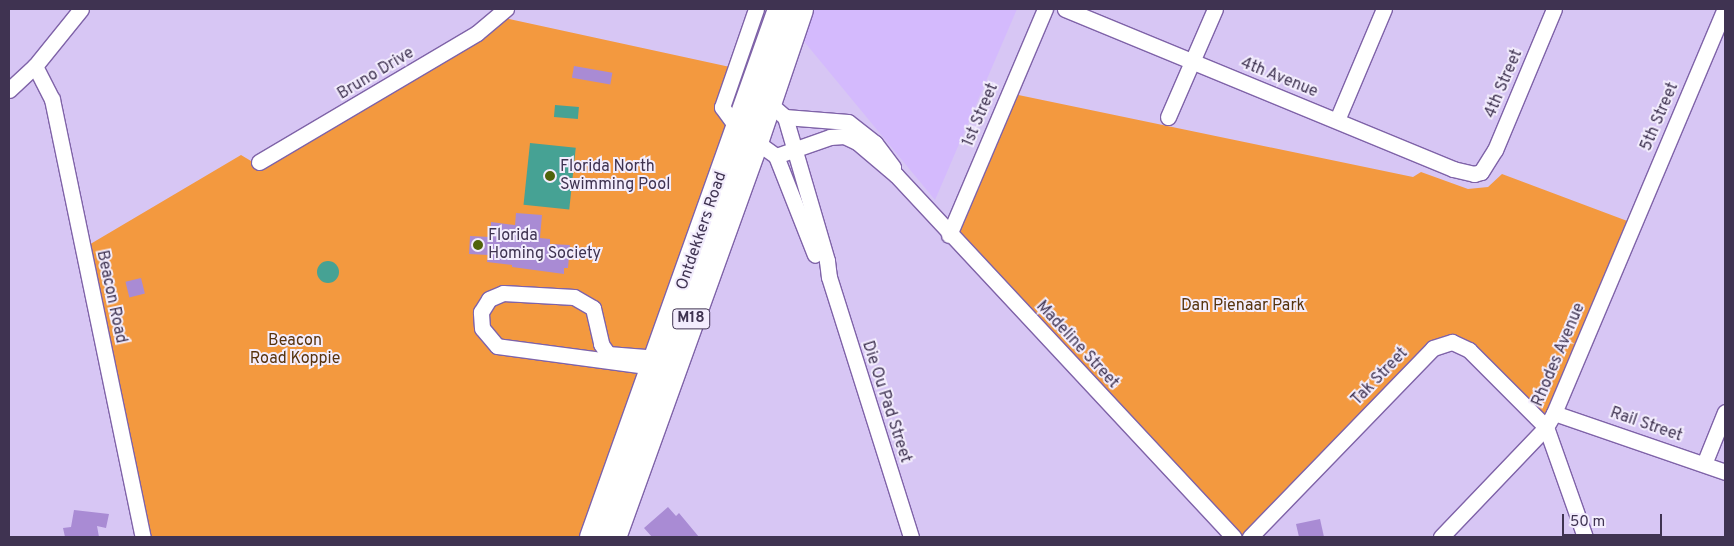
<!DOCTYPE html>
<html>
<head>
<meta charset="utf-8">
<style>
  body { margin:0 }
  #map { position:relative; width:1734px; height:546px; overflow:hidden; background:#d7c6f4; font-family:Overpass,sans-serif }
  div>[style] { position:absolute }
  .built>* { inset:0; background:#d4bafd }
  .green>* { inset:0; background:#f3993f }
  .water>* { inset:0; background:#46a294; transform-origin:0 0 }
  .round { border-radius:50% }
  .building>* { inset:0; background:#a98bd4; transform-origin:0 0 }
  .roads { filter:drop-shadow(1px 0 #7f63a8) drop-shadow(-1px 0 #7f63a8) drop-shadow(0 1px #7f63a8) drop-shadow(0 -1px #7f63a8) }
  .minor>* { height:15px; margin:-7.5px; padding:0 7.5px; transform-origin:7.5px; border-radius:7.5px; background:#fff }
  .primary>* { height:25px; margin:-12.5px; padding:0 12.5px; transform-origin:12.5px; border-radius:12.5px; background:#fff }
  .dots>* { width:14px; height:14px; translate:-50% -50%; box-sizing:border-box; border:2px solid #f3edfd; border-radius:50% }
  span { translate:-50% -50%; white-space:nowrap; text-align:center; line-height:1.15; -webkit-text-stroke:4px #f3edfd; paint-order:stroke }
  .shield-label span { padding:1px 4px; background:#f3edfd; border:1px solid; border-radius:4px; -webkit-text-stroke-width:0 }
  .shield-label { font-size:15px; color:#3f3351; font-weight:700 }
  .street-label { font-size:16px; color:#3f3351 }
  .poi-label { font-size:16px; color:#3f3351 }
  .left { translate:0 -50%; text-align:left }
  .park-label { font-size:16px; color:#57330d }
  .frame { position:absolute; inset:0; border:10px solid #3f3351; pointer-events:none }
  .scale { position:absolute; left:1562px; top:514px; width:100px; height:22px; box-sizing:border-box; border:2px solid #3f3351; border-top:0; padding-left:6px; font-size:15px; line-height:18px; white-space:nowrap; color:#3f3351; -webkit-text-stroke:4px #f3edfd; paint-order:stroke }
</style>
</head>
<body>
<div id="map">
  <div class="built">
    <div style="clip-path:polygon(812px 9px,1017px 9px,935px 200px,802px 39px)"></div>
  </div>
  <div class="green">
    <div style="clip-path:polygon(504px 18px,730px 67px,726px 123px,585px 537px,147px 537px,87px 246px,241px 155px,256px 164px)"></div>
    <div style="clip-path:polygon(1013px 94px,1413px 177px,1421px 172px,1468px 189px,1488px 187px,1502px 174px,1630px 222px,1545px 420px,1448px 338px,1240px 537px,954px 234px)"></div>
  </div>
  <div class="water">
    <div style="left:555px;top:105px;width:24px;height:12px;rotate:5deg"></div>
    <div style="left:530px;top:143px;width:46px;height:62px;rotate:6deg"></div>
    <div class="round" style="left:317px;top:261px;width:22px;height:22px"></div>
  </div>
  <div class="building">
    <div style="left:574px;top:66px;width:39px;height:12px;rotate:10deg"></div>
    <div style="clip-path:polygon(516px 213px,542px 215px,540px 238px,550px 239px,550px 244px,570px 245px,568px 268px,564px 268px,564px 274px,512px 267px,512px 265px,487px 262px,488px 255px,469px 254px,470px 236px,490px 237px,491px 222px,515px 225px)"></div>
    <div style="left:141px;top:278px;width:16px;height:16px;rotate:76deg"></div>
    <div style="clip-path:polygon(668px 507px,676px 516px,679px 513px,699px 537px,652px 537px,644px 528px)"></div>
    <div style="clip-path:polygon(74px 510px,109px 514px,106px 528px,97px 526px,99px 537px,65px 537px,63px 528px,71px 527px)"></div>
    <div style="clip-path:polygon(1320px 519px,1324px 537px,1299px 537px,1296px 524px)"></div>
  </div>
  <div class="roads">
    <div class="minor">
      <div style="left:756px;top:9px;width:104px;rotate:109.1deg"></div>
      <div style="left:722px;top:107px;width:26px;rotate:54deg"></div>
      <div style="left:737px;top:128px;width:48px;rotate:35.7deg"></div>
      <div style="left:776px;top:156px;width:106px;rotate:68.5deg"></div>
      <div style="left:1065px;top:9px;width:420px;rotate:22.4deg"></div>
      <div style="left:1453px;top:169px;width:22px;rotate:13deg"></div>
      <div style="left:1474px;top:174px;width:7px;rotate:-16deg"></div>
      <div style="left:1481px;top:172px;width:26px;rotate:-58deg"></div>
      <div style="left:1495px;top:150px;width:153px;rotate:-67.3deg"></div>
      <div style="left:35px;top:66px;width:37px;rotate:63deg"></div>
      <div style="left:52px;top:99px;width:447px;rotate:78.3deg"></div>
      <div style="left:9px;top:90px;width:35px;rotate:-43deg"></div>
      <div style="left:35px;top:66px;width:73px;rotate:-51.1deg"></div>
      <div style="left:763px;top:98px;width:29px;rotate:41deg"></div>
      <div style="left:785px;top:117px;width:150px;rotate:73.7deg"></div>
      <div style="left:827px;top:261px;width:16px;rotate:83deg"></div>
      <div style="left:829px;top:277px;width:273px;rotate:72.5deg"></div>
      <div style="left:785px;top:117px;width:63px;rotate:4.5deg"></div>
      <div style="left:848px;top:122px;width:34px;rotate:38deg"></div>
      <div style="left:875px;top:143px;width:30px;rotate:53deg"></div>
      <div style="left:1168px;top:117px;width:118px;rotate:-66.5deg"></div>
      <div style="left:1337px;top:120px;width:121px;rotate:-67.1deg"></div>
      <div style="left:776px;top:156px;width:57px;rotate:-19.4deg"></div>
      <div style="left:830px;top:137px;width:14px;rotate:-4deg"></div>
      <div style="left:844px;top:136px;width:14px;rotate:25deg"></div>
      <div style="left:857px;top:142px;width:51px;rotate:40.2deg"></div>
      <div style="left:896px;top:175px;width:495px;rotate:47deg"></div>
      <div style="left:259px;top:162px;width:253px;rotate:-30.6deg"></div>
      <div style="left:477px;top:33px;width:38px;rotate:-40deg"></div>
      <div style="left:949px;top:235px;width:246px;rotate:-67deg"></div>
      <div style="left:654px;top:367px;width:158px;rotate:-172.4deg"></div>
      <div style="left:497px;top:346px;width:23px;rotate:-130deg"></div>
      <div style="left:482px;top:328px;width:16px;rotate:-94deg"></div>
      <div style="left:481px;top:312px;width:15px;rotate:-58deg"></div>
      <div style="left:489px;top:299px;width:15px;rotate:-23deg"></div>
      <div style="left:503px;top:293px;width:71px;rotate:3.2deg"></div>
      <div style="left:574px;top:297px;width:22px;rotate:30deg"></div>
      <div style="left:593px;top:308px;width:37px;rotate:77deg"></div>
      <div style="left:601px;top:344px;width:12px;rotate:55deg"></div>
      <div style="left:608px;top:354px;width:50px;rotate:4.6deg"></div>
      <div style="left:1554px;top:413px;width:181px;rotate:19deg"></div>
      <div style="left:1704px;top:464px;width:56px;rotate:-68deg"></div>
      <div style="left:1250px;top:537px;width:263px;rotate:-45.9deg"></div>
      <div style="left:1433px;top:348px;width:20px;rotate:-18deg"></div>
      <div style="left:1452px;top:342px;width:19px;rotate:25deg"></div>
      <div style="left:1469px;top:350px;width:109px;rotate:45deg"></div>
      <div style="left:1546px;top:427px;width:117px;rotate:70.5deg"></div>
      <div style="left:1441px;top:537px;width:152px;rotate:-46.3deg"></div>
      <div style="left:1546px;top:427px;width:16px;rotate:-60deg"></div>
      <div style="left:1554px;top:413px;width:439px;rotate:-67.1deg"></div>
    </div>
    <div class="primary">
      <div style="left:592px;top:537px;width:560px;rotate:-70.4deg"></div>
      <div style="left:613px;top:537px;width:420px;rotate:-70.2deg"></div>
      <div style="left:755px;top:142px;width:140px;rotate:-71.3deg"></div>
    </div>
  </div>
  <div class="dots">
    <div style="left:550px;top:176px;background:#50630b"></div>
    <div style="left:478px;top:245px;background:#50630b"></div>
  </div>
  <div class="shield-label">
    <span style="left:691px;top:319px">M18</span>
  </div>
  <div class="street-label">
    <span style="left:376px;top:74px;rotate:-31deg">Bruno Drive</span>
    <span style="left:1279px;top:78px;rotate:22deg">4th Avenue</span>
    <span style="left:1504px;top:84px;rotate:-67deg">4th Street</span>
    <span style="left:981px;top:115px;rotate:-67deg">1st Street</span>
    <span style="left:1660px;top:117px;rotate:-67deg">5th Street</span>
    <span style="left:702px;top:231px;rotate:-71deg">Ontdekkers Road</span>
    <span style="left:111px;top:297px;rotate:78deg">Beacon Road</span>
    <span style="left:1077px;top:345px;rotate:47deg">Madeline Street</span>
    <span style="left:1559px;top:355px;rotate:-67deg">Rhodes Avenue</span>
    <span style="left:1380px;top:377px;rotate:-46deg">Tak Street</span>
    <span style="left:886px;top:402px;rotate:72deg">Die Ou Pad Street</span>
    <span style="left:1646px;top:425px;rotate:19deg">Rail Street</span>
  </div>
  <div class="poi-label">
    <span class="left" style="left:560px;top:176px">Florida North<br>Swimming Pool</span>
    <span class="left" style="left:488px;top:245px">Florida<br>Homing Society</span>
  </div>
  <div class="park-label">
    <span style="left:1243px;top:306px">Dan Pienaar Park</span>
    <span style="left:295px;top:350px">Beacon<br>Road Koppie</span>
  </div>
  <div class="frame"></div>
  <div class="scale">50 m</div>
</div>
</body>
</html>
